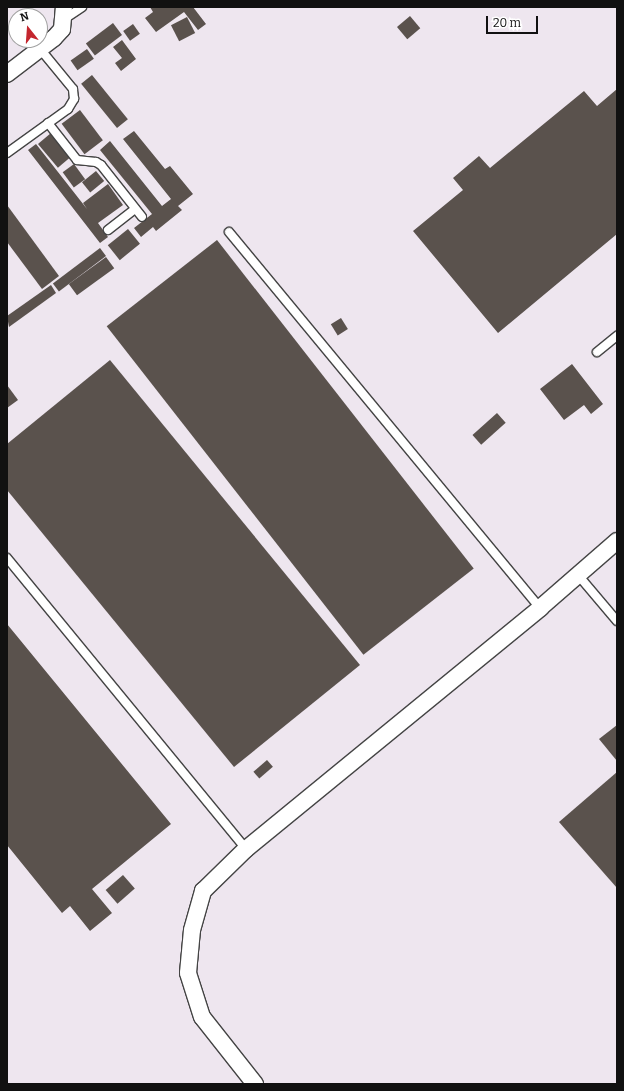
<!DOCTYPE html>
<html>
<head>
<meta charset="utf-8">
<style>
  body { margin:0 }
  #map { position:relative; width:624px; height:1091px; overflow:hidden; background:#fffdf5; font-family:Bitter,serif }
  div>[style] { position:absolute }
  .industrial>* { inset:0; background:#eee6ef }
  .building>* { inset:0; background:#5a524d; transform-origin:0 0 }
  .roads { filter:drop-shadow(1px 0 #444) drop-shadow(-1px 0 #444) drop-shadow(0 1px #444) drop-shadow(0 -1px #444) }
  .lane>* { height:8px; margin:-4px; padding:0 4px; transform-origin:4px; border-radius:4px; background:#fff }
  .street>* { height:16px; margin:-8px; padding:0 8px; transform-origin:8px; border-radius:8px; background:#fff }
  span { translate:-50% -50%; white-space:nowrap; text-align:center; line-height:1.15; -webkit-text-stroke:4px #fff; paint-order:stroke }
  .frame { position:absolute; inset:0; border:8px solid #111; pointer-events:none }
  .north { position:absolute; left:8px; top:8px; width:40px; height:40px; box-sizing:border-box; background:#fff; border:1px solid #a0a0a0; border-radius:50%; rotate:343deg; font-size:11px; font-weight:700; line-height:16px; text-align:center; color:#111 }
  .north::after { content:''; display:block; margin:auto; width:14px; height:18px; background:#c4262e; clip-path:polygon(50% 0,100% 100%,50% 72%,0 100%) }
  .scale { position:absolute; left:486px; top:16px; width:52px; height:18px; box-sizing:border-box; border:2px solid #111; border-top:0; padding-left:5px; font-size:12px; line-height:14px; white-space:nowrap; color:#111; -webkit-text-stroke:3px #fff; paint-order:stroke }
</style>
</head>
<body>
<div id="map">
  <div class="industrial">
    <div style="clip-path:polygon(evenodd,7px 7px,617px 7px,617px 1084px,7px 1084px,7px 7px,16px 16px,40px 16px,40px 40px,16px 40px,16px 16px)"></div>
  </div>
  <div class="building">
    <div style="clip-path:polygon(150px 7px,193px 7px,206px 24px,198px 30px,184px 12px,156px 32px,145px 18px,153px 12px)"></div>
    <div style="left:410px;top:16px;width:16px;height:17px;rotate:50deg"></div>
    <div style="left:187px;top:17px;width:18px;height:18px;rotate:63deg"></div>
    <div style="left:113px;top:23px;width:15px;height:34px;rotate:53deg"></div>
    <div style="left:133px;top:24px;width:12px;height:12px;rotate:55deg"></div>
    <div style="clip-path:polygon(122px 40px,136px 59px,121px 71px,115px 63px,122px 58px,113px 47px)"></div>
    <div style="left:87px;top:49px;width:12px;height:20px;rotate:55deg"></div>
    <div style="left:92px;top:75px;width:57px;height:14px;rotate:51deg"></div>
    <div style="clip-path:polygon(617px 89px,617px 234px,498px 333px,413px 231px,463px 190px,453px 178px,479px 156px,490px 168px,584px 91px,597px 106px)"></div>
    <div style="left:80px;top:110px;width:38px;height:23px;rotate:53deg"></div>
    <div style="clip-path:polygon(134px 131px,165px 169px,170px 166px,193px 194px,178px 206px,182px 210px,156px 231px,153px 227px,141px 237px,134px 228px,152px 214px,100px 150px,110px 141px,162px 206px,171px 199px,123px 139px)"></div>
    <div style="left:51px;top:133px;width:31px;height:17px;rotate:50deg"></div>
    <div style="clip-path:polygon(36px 144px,87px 209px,83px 203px,108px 184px,123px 205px,98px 223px,108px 237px,100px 243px,28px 150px)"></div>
    <div style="left:74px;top:164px;width:19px;height:14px;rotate:54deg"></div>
    <div style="left:96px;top:171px;width:13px;height:18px;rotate:51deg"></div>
    <div style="clip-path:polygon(7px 205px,59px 276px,42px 289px,7px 242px)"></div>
    <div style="left:128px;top:229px;width:19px;height:26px;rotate:51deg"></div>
    <div style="left:217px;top:240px;width:417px;height:140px;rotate:52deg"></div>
    <div style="left:100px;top:248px;width:10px;height:59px;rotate:53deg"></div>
    <div style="left:106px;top:257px;width:14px;height:46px;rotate:54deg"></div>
    <div style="clip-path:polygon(51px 285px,56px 293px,9px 327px,7px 316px)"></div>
    <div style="left:341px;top:318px;width:13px;height:12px;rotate:58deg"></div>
    <div style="clip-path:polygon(110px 360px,360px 665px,234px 767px,7px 490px,7px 444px)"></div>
    <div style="clip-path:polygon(572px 364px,603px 404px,591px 414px,584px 405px,564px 420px,540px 389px)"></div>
    <div style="clip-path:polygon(7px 385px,18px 400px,7px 408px)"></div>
    <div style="left:497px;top:413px;width:13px;height:33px;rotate:48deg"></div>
    <div style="clip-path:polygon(7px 624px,171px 824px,92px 889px,112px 913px,90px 931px,70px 906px,62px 913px,7px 845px)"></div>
    <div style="clip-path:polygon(617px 725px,617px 761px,599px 739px)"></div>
    <div style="left:267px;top:760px;width:9px;height:18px;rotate:49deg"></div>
    <div style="clip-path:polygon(617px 772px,617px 888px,559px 822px)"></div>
    <div style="left:123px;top:875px;width:18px;height:23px;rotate:49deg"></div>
  </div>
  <div class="roads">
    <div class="lane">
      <div style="left:63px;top:20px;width:23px;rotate:-34deg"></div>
      <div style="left:48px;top:123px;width:47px;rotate:51.9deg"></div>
      <div style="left:77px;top:160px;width:19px;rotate:6deg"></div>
      <div style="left:96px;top:162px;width:6px;rotate:31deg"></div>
      <div style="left:101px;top:165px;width:66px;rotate:51.7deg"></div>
      <div style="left:7px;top:153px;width:75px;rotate:-35.8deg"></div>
      <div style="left:68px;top:109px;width:12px;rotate:-59deg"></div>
      <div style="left:74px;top:99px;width:10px;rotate:-96deg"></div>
      <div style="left:73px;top:89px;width:50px;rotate:-129.4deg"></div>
      <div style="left:108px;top:230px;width:34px;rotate:-38deg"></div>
      <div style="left:229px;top:232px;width:488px;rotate:50.4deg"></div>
      <div style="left:597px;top:352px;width:26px;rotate:-39deg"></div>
      <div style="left:7px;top:558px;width:377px;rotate:50.6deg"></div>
      <div style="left:578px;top:575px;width:60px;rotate:49.7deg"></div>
    </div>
    <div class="street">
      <div style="left:7px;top:74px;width:59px;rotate:-37.5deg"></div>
      <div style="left:54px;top:38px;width:12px;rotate:-48deg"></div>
      <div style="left:62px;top:29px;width:22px;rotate:-85deg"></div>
      <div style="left:255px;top:1084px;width:85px;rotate:-128.3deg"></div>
      <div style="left:202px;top:1017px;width:46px;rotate:-107.7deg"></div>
      <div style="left:188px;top:973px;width:43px;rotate:-84.7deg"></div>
      <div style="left:192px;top:930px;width:41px;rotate:-74.2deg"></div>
      <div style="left:203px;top:891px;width:60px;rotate:-44.3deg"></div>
      <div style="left:246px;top:849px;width:380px;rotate:-39.3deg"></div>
      <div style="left:540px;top:608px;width:102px;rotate:-41deg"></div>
    </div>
  </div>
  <div class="frame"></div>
  <div class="north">N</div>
  <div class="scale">20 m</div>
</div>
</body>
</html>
